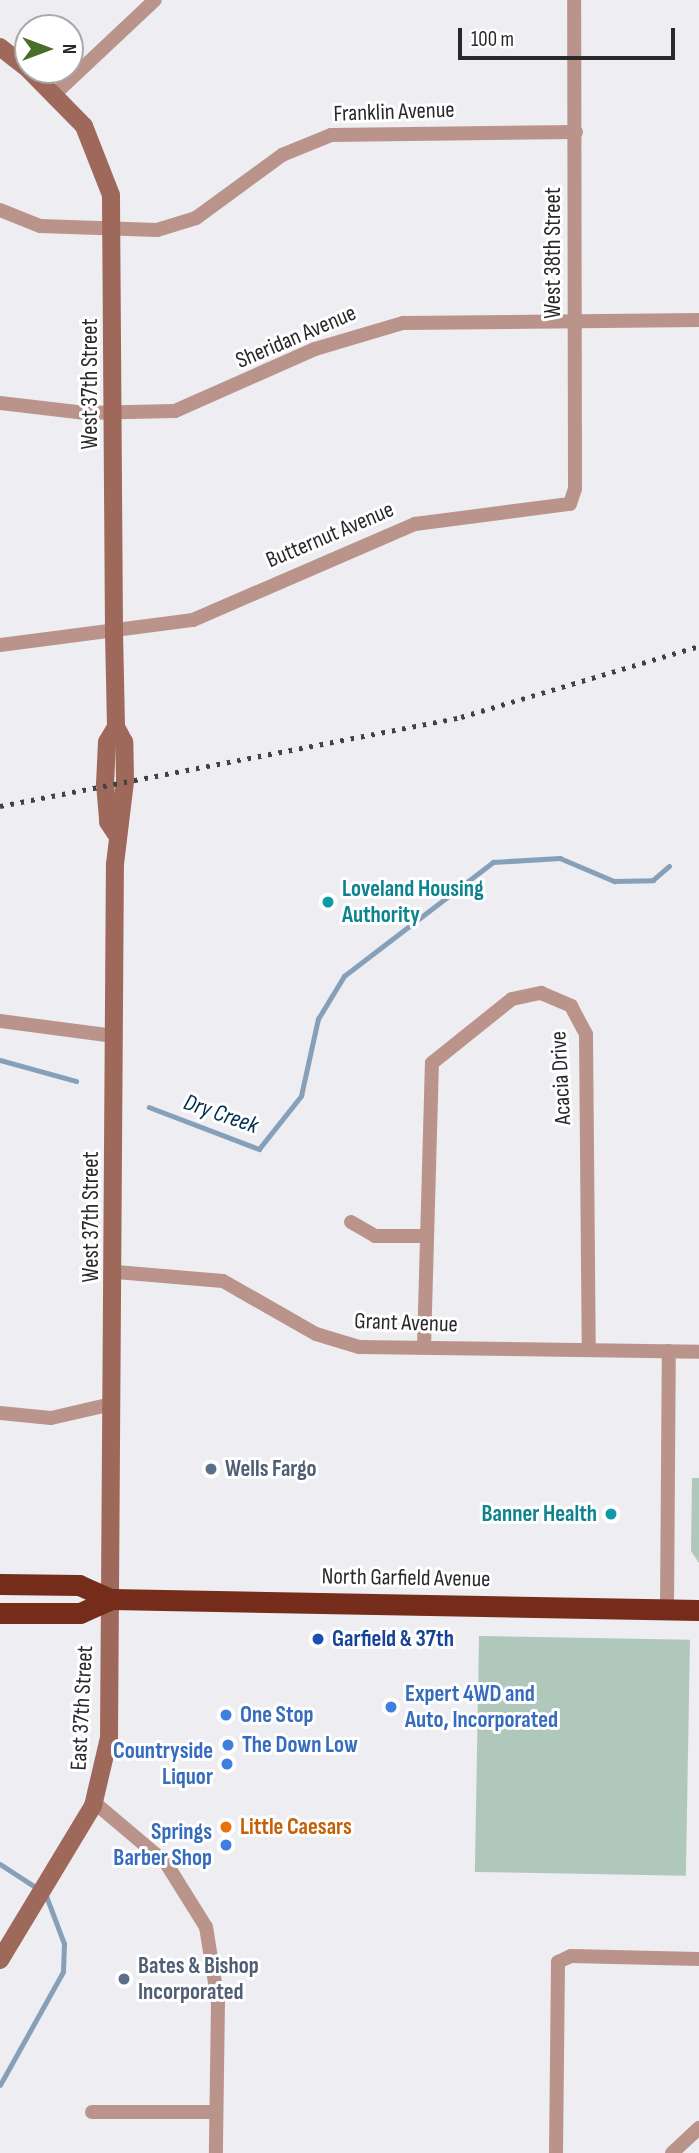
<!DOCTYPE html>
<html>
<head>
<meta charset="utf-8">
<style>
  body { margin:0 }
  #map { position:relative; width:699px; height:2153px; overflow:hidden; background:#ededf2; font-family:"Sofia Sans Condensed",sans-serif }
  div>[style] { position:absolute }
  .green>* { inset:0; background:#b0c8bc; transform-origin:0 0 }
  .stream>* { height:4.5px; margin:-2.25px; padding:0 2.25px; transform-origin:2.25px; border-radius:2.25px; background:#86a0b9 }
  .street>* { height:14px; margin:-7px; padding:0 7px; transform-origin:7px; border-radius:7px; background:#ba948a }
  .secondary>* { height:18px; margin:-9px; padding:0 9px; transform-origin:9px; border-radius:9px; background:#9e685b }
  .highway>* { height:21px; margin:-10.5px; padding:0 10.5px; transform-origin:10.5px; border-radius:10.5px; background:#752c1a }
  .rail>* { height:4.5px; margin-top:-2.25px; transform-origin:0; background:repeating-linear-gradient(90deg,#424244 0 3.5px,transparent 0 10.5px) }
  .dots>* { width:19px; height:19px; translate:-50% -50%; box-sizing:border-box; border:4px solid #fff; border-radius:50% }
  span { translate:-50% -50%; white-space:nowrap; text-align:center; line-height:1.15; -webkit-text-stroke:6px #fff; paint-order:stroke }
  .street-label { font-size:23px; color:#29292b }
  .culture-label { font-size:23px; color:#0d838f; font-weight:700 }
  .left { translate:0 -50%; text-align:left }
  .right { translate:-100% -50%; text-align:right }
  .service-label { font-size:23px; color:#4e5e75; font-weight:700 }
  .transit-label { font-size:23px; color:#164399; font-weight:700 }
  .shop-label { font-size:23px; color:#366cbe; font-weight:700 }
  .food-label { font-size:23px; color:#c56008; font-weight:700 }
  .water-label { font-size:24px; color:#012e50; font-style:italic }
  .north { position:absolute; left:14px; top:14px; width:70px; height:70px; box-sizing:border-box; background:#fff; border:2px solid #a9a9aa; border-radius:50%; rotate:90deg; font-size:19px; font-weight:700; line-height:28px; text-align:center; color:#29292b }
  .north::after { content:''; display:block; margin:auto; width:24px; height:32px; background:#496e28; clip-path:polygon(50% 0,100% 100%,50% 72%,0 100%) }
  .scale { position:absolute; left:458px; top:28px; width:217px; height:32px; box-sizing:border-box; border:4px solid #29292b; border-top:0; padding-left:9px; font-size:21px; line-height:24px; white-space:nowrap; color:#29292b; -webkit-text-stroke:5px #fff; paint-order:stroke }
</style>
</head>
<body>
<div id="map">
  <div class="green">
    <div style="clip-path:polygon(692px 1478px,699px 1478px,699px 1563px,691px 1551px)"></div>
    <div style="left:479px;top:1636px;width:211px;height:236px;rotate:1deg"></div>
  </div>
  <div class="stream">
    <div style="left:0;top:1060px;width:79px;rotate:15.4deg"></div>
    <div style="left:149px;top:1107px;width:118px;rotate:20.9deg"></div>
    <div style="left:259px;top:1149px;width:68px;rotate:-51.6deg"></div>
    <div style="left:301px;top:1096px;width:79px;rotate:-77.6deg"></div>
    <div style="left:318px;top:1019px;width:50px;rotate:-58.8deg"></div>
    <div style="left:344px;top:976px;width:188px;rotate:-37.4deg"></div>
    <div style="left:493px;top:862px;width:67px;rotate:-3.4deg"></div>
    <div style="left:560px;top:858px;width:59px;rotate:23.1deg"></div>
    <div style="left:614px;top:881px;width:39px;rotate:-1deg"></div>
    <div style="left:653px;top:880px;width:21px;rotate:-41deg"></div>
    <div style="left:0;top:1864px;width:44px;rotate:33deg"></div>
    <div style="left:0;top:2085px;width:129px;rotate:-60.9deg"></div>
    <div style="left:63px;top:1972px;width:28px;rotate:-88deg"></div>
    <div style="left:64px;top:1944px;width:51px;rotate:-110.6deg"></div>
  </div>
  <div class="street">
    <div style="left:57px;top:92px;width:134px;rotate:-43.2deg"></div>
    <div style="left:0;top:210px;width:43px;rotate:21.8deg"></div>
    <div style="left:40px;top:226px;width:117px;rotate:2deg"></div>
    <div style="left:157px;top:230px;width:41px;rotate:-17.1deg"></div>
    <div style="left:196px;top:218px;width:107px;rotate:-36.2deg"></div>
    <div style="left:282px;top:155px;width:53px;rotate:-22.2deg"></div>
    <div style="left:331px;top:135px;width:245px;rotate:-0.7deg"></div>
    <div style="left:0;top:403px;width:86px;rotate:6.7deg"></div>
    <div style="left:85px;top:413px;width:90px;rotate:-1.3deg"></div>
    <div style="left:175px;top:411px;width:153px;rotate:-23.9deg"></div>
    <div style="left:315px;top:349px;width:92px;rotate:-16.5deg"></div>
    <div style="left:403px;top:323px;width:296px;rotate:-0.6deg"></div>
    <div style="left:0;top:645px;width:195px;rotate:-7.4deg"></div>
    <div style="left:193px;top:620px;width:242px;rotate:-23.4deg"></div>
    <div style="left:415px;top:524px;width:156px;rotate:-7.4deg"></div>
    <div style="left:570px;top:504px;width:16px;rotate:-72deg"></div>
    <div style="left:575px;top:489px;width:489px;rotate:-90.1deg"></div>
    <div style="left:0;top:1021px;width:115px;rotate:7.5deg"></div>
    <div style="left:351px;top:1222px;width:28px;rotate:30deg"></div>
    <div style="left:375px;top:1236px;width:51px"></div>
    <div style="left:116px;top:1272px;width:107px;rotate:4.8deg"></div>
    <div style="left:223px;top:1281px;width:107px;rotate:29.7deg"></div>
    <div style="left:316px;top:1334px;width:45px;rotate:16.8deg"></div>
    <div style="left:359px;top:1347px;width:340px;rotate:0.8deg"></div>
    <div style="left:424px;top:1347px;width:284px;rotate:-88.4deg"></div>
    <div style="left:432px;top:1063px;width:102px;rotate:-38.7deg"></div>
    <div style="left:512px;top:999px;width:30px;rotate:-12deg"></div>
    <div style="left:541px;top:993px;width:33px;rotate:23deg"></div>
    <div style="left:571px;top:1006px;width:32px;rotate:62deg"></div>
    <div style="left:586px;top:1034px;width:316px;rotate:89.5deg"></div>
    <div style="left:0;top:1413px;width:51px;rotate:5.6deg"></div>
    <div style="left:51px;top:1418px;width:63px;rotate:-12.9deg"></div>
    <div style="left:667px;top:1610px;width:259px;rotate:-89.6deg"></div>
    <div style="left:95px;top:1803px;width:93px;rotate:40.2deg"></div>
    <div style="left:166px;top:1863px;width:75px;rotate:58deg"></div>
    <div style="left:206px;top:1927px;width:75px;rotate:80.8deg"></div>
    <div style="left:218px;top:2001px;width:152px;rotate:90.8deg"></div>
    <div style="left:92px;top:2112px;width:124px"></div>
    <div style="left:556px;top:2153px;width:191px;rotate:-89.4deg"></div>
    <div style="left:558px;top:1962px;width:14px;rotate:-25deg"></div>
    <div style="left:571px;top:1956px;width:128px;rotate:1.3deg"></div>
    <div style="left:672px;top:2153px;width:37px;rotate:-43deg"></div>
  </div>
  <div class="secondary">
    <div style="left:0;top:47px;width:36px;rotate:38deg"></div>
    <div style="left:116px;top:727px;width:17px;rotate:121deg"></div>
    <div style="left:107px;top:742px;width:42px;rotate:92.7deg"></div>
    <div style="left:105px;top:784px;width:38px;rotate:85deg"></div>
    <div style="left:108px;top:822px;width:14px;rotate:56deg"></div>
    <div style="left:0;top:1960px;width:180px;rotate:-58.9deg"></div>
    <div style="left:93px;top:1806px;width:70px;rotate:-76.8deg"></div>
    <div style="left:109px;top:1738px;width:874px;rotate:-89.61deg"></div>
    <div style="left:115px;top:864px;width:84px;rotate:-83.1deg"></div>
    <div style="left:125px;top:781px;width:39px;rotate:-91deg"></div>
    <div style="left:124px;top:742px;width:17px;rotate:-118deg"></div>
    <div style="left:116px;top:727px;width:97px;rotate:-91.2deg"></div>
    <div style="left:114px;top:630px;width:435px;rotate:-90.4deg"></div>
    <div style="left:111px;top:195px;width:74px;rotate:-111.4deg"></div>
    <div style="left:84px;top:126px;width:78px;rotate:-134.5deg"></div>
  </div>
  <div class="highway">
    <div style="left:0;top:1584px;width:79px;rotate:0.7deg"></div>
    <div style="left:79px;top:1585px;width:35px;rotate:24deg"></div>
    <div style="left:111px;top:1599px;width:588px;rotate:1.07deg"></div>
    <div style="left:0;top:1613px;width:80px"></div>
    <div style="left:80px;top:1613px;width:34px;rotate:-24deg"></div>
  </div>
  <div class="rail">
    <div style="left:0;top:806px;width:470px;rotate:-10.9deg"></div>
    <div style="left:461px;top:717px;width:248px;rotate:-16.6deg"></div>
  </div>
  <div class="dots">
    <div style="left:328px;top:902px;background:#0f9aa8"></div>
    <div style="left:211px;top:1469px;background:#5c6f8a"></div>
    <div style="left:611px;top:1514px;background:#0f9aa8"></div>
    <div style="left:318px;top:1639px;background:#1a4fb4"></div>
    <div style="left:391px;top:1707px;background:#3f7fe0"></div>
    <div style="left:226px;top:1715px;background:#3f7fe0"></div>
    <div style="left:228px;top:1745px;background:#3f7fe0"></div>
    <div style="left:227px;top:1764px;background:#3f7fe0"></div>
    <div style="left:226px;top:1827px;background:#e8710a"></div>
    <div style="left:226px;top:1845px;background:#3f7fe0"></div>
    <div style="left:124px;top:1979px;background:#5c6f8a"></div>
  </div>
  <div class="street-label">
    <span style="left:394px;top:112px;rotate:-2deg">Franklin Avenue</span>
    <span style="left:553px;top:253px;rotate:-90deg">West 38th Street</span>
    <span style="left:296px;top:337px;rotate:-23deg">Sheridan Avenue</span>
    <span style="left:90px;top:384px;rotate:-90deg">West 37th Street</span>
    <span style="left:330px;top:535px;rotate:-23deg">Butternut Avenue</span>
    <span style="left:561px;top:1078px;rotate:-93deg">Acacia Drive</span>
    <span style="left:91px;top:1217px;rotate:-90deg">West 37th Street</span>
    <span style="left:406px;top:1323px;rotate:2deg">Grant Avenue</span>
    <span style="left:406px;top:1578px;rotate:1deg">North Garfield Avenue</span>
    <span style="left:82px;top:1708px;rotate:-87deg">East 37th Street</span>
  </div>
  <div class="culture-label">
    <span class="left" style="left:342px;top:902px">Loveland Housing<br>Authority</span>
    <span class="right" style="left:597px;top:1514px">Banner Health</span>
  </div>
  <div class="service-label">
    <span class="left" style="left:225px;top:1469px">Wells Fargo</span>
    <span class="left" style="left:138px;top:1979px">Bates &amp; Bishop<br>Incorporated</span>
  </div>
  <div class="transit-label">
    <span class="left" style="left:332px;top:1639px">Garfield &amp; 37th</span>
  </div>
  <div class="shop-label">
    <span class="left" style="left:405px;top:1707px">Expert 4WD and<br>Auto, Incorporated</span>
    <span class="left" style="left:240px;top:1715px">One Stop</span>
    <span class="left" style="left:242px;top:1745px">The Down Low</span>
    <span class="right" style="left:213px;top:1764px">Countryside<br>Liquor</span>
    <span class="right" style="left:212px;top:1845px">Springs<br>Barber Shop</span>
  </div>
  <div class="food-label">
    <span class="left" style="left:240px;top:1827px">Little Caesars</span>
  </div>
  <div class="water-label">
    <span style="left:221px;top:1114px;rotate:19deg">Dry Creek</span>
  </div>
  <div class="north">N</div>
  <div class="scale">100 m</div>
</div>
</body>
</html>
